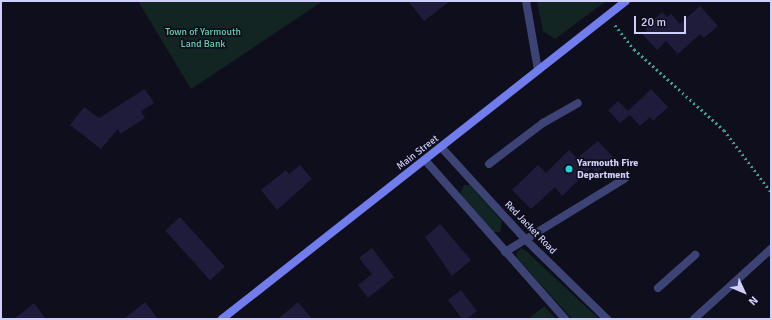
<!DOCTYPE html>
<html>
<head>
<meta charset="utf-8">
<style>
  body { margin:0 }
  #map { position:relative; width:772px; height:320px; overflow:hidden; background:#0f0e1c; font-family:Signika,sans-serif }
  div>[style] { position:absolute }
  .green>* { inset:0; background:#122522 }
  .building>* { inset:0; background:#1f1c3b; transform-origin:0 0 }
  .path>* { height:2.5px; margin-top:-1.25px; transform-origin:0; background:repeating-linear-gradient(90deg,#3ba18f 0 2px,transparent 0 5px) }
  .service>* { height:8px; margin:-4px; padding:0 4px; transform-origin:4px; border-radius:4px; background:#3e4375 }
  .minor>* { height:8px; margin:-4px; padding:0 4px; transform-origin:4px; border-radius:4px; background:#3e4375 }
  .secondary>* { height:8px; margin:-4px; padding:0 4px; transform-origin:4px; border-radius:4px; background:#717ded }
  .dots>* { width:11px; height:11px; translate:-50% -50%; box-sizing:border-box; border:2px solid #0f0e1c; border-radius:50% }
  span { translate:-50% -50%; white-space:nowrap; text-align:center; line-height:1.15; -webkit-text-stroke:3.5px #0f0e1c; paint-order:stroke }
  .park-label { font-size:10px; color:#65cfa8 }
  .street-label { font-size:10px; color:#cfcff9 }
  .poi-label { font-size:10px; color:#cfcff9; font-weight:700 }
  .left { translate:0 -50%; text-align:left }
  .frame { position:absolute; inset:0; border:2px solid #cfcff9; pointer-events:none }
  .north { position:absolute; left:724px; top:272px; width:40px; height:40px; -webkit-text-stroke:3px #0f0e1c; paint-order:stroke; rotate:134deg; font-size:11px; font-weight:700; line-height:16px; text-align:center; color:#cfcff9 }
  .north::after { content:''; display:block; margin:auto; width:14px; height:18px; background:#cfcff9; clip-path:polygon(50% 0,100% 100%,50% 72%,0 100%) }
  .scale { position:absolute; left:634px; top:16px; width:52px; height:18px; box-sizing:border-box; border:2px solid #cfcff9; border-top:0; padding-left:5px; font-size:12px; line-height:14px; white-space:nowrap; color:#cfcff9; -webkit-text-stroke:3px #0f0e1c; paint-order:stroke }
</style>
</head>
<body>
<div id="map">
  <div class="green">
    <div style="clip-path:polygon(138px 1px,323px 1px,191px 89px)"></div>
    <div style="clip-path:polygon(537px 1px,606px 1px,555px 39px,543px 31px)"></div>
    <div style="clip-path:polygon(464px 185px,470px 185px,502px 221px,500px 232px,493px 232px,460px 194px)"></div>
    <div style="clip-path:polygon(521px 248px,526px 251px,599px 319px,572px 319px,518px 259px,516px 254px)"></div>
    <div style="clip-path:polygon(544px 306px,556px 319px,528px 319px)"></div>
  </div>
  <div class="building">
    <div style="clip-path:polygon(408px 1px,450px 1px,424px 21px)"></div>
    <div style="clip-path:polygon(700px 6px,718px 26px,704px 38px,700px 34px,678px 54px,666px 41px,657px 50px,643px 35px,647px 31px,645px 28px,662px 12px,667px 17px,671px 14px,680px 24px)"></div>
    <div style="clip-path:polygon(145px 89px,154px 103px,141px 111px,145px 118px,120px 134px,118px 129px,101px 149px,70px 125px,84px 107px,99px 118px)"></div>
    <div style="clip-path:polygon(651px 89px,668px 107px,653px 121px,650px 117px,640px 126px,630px 115px,620px 123px,608px 110px,618px 101px,628px 111px)"></div>
    <div style="clip-path:polygon(598px 141px,614px 158px,596px 174px,591px 168px,562px 196px,555px 187px,531px 209px,512px 190px,538px 165px,546px 173px,569px 150px,577px 158px)"></div>
    <div style="clip-path:polygon(300px 165px,312px 179px,277px 210px,261px 190px,286px 170px,289px 174px)"></div>
    <div style="left:180px;top:217px;width:67px;height:20px;rotate:48deg"></div>
    <div style="clip-path:polygon(440px 224px,471px 260px,452px 276px,425px 237px)"></div>
    <div style="clip-path:polygon(372px 248px,394px 277px,368px 298px,358px 285px,372px 274px,359px 258px)"></div>
    <div style="clip-path:polygon(461px 290px,477px 311px,467px 319px,462px 319px,448px 300px)"></div>
    <div style="clip-path:polygon(145px 302px,158px 319px,124px 319px)"></div>
    <div style="clip-path:polygon(298px 302px,312px 319px,278px 319px)"></div>
    <div style="clip-path:polygon(34px 303px,46px 319px,14px 319px)"></div>
  </div>
  <div class="path">
    <div style="left:615px;top:25px;width:31px;rotate:52deg"></div>
    <div style="left:634px;top:49px;width:121px;rotate:42deg"></div>
    <div style="left:724px;top:130px;width:78px;rotate:52.8deg"></div>
  </div>
  <div class="service">
    <div style="left:526px;top:1px;width:70px;rotate:80.1deg"></div>
    <div style="left:489px;top:164px;width:68px;rotate:-37.2deg"></div>
    <div style="left:543px;top:123px;width:40px;rotate:-29.7deg"></div>
    <div style="left:505px;top:252px;width:140px;rotate:-31.5deg"></div>
    <div style="left:658px;top:288px;width:50px;rotate:-41.7deg"></div>
  </div>
  <div class="minor">
    <div style="left:441px;top:147px;width:125px;rotate:47.6deg"></div>
    <div style="left:525px;top:239px;width:115px;rotate:44.3deg"></div>
    <div style="left:425px;top:160px;width:212px;rotate:48.6deg"></div>
    <div style="left:694px;top:319px;width:104px;rotate:-42.3deg"></div>
  </div>
  <div class="secondary">
    <div style="left:222px;top:319px;width:514px;rotate:-38.21deg"></div>
  </div>
  <div class="dots">
    <div style="left:569px;top:169px;background:#1bd9d6"></div>
  </div>
  <div class="park-label">
    <span style="left:203px;top:38px">Town of Yarmouth<br>Land Bank</span>
  </div>
  <div class="street-label">
    <span style="left:418px;top:153px;rotate:-38deg">Main Street</span>
    <span style="left:530px;top:228px;rotate:46deg">Red Jacket Road</span>
  </div>
  <div class="poi-label">
    <span class="left" style="left:577px;top:169px">Yarmouth Fire<br>Department</span>
  </div>
  <div class="frame"></div>
  <div class="north">N</div>
  <div class="scale">20 m</div>
</div>
</body>
</html>
